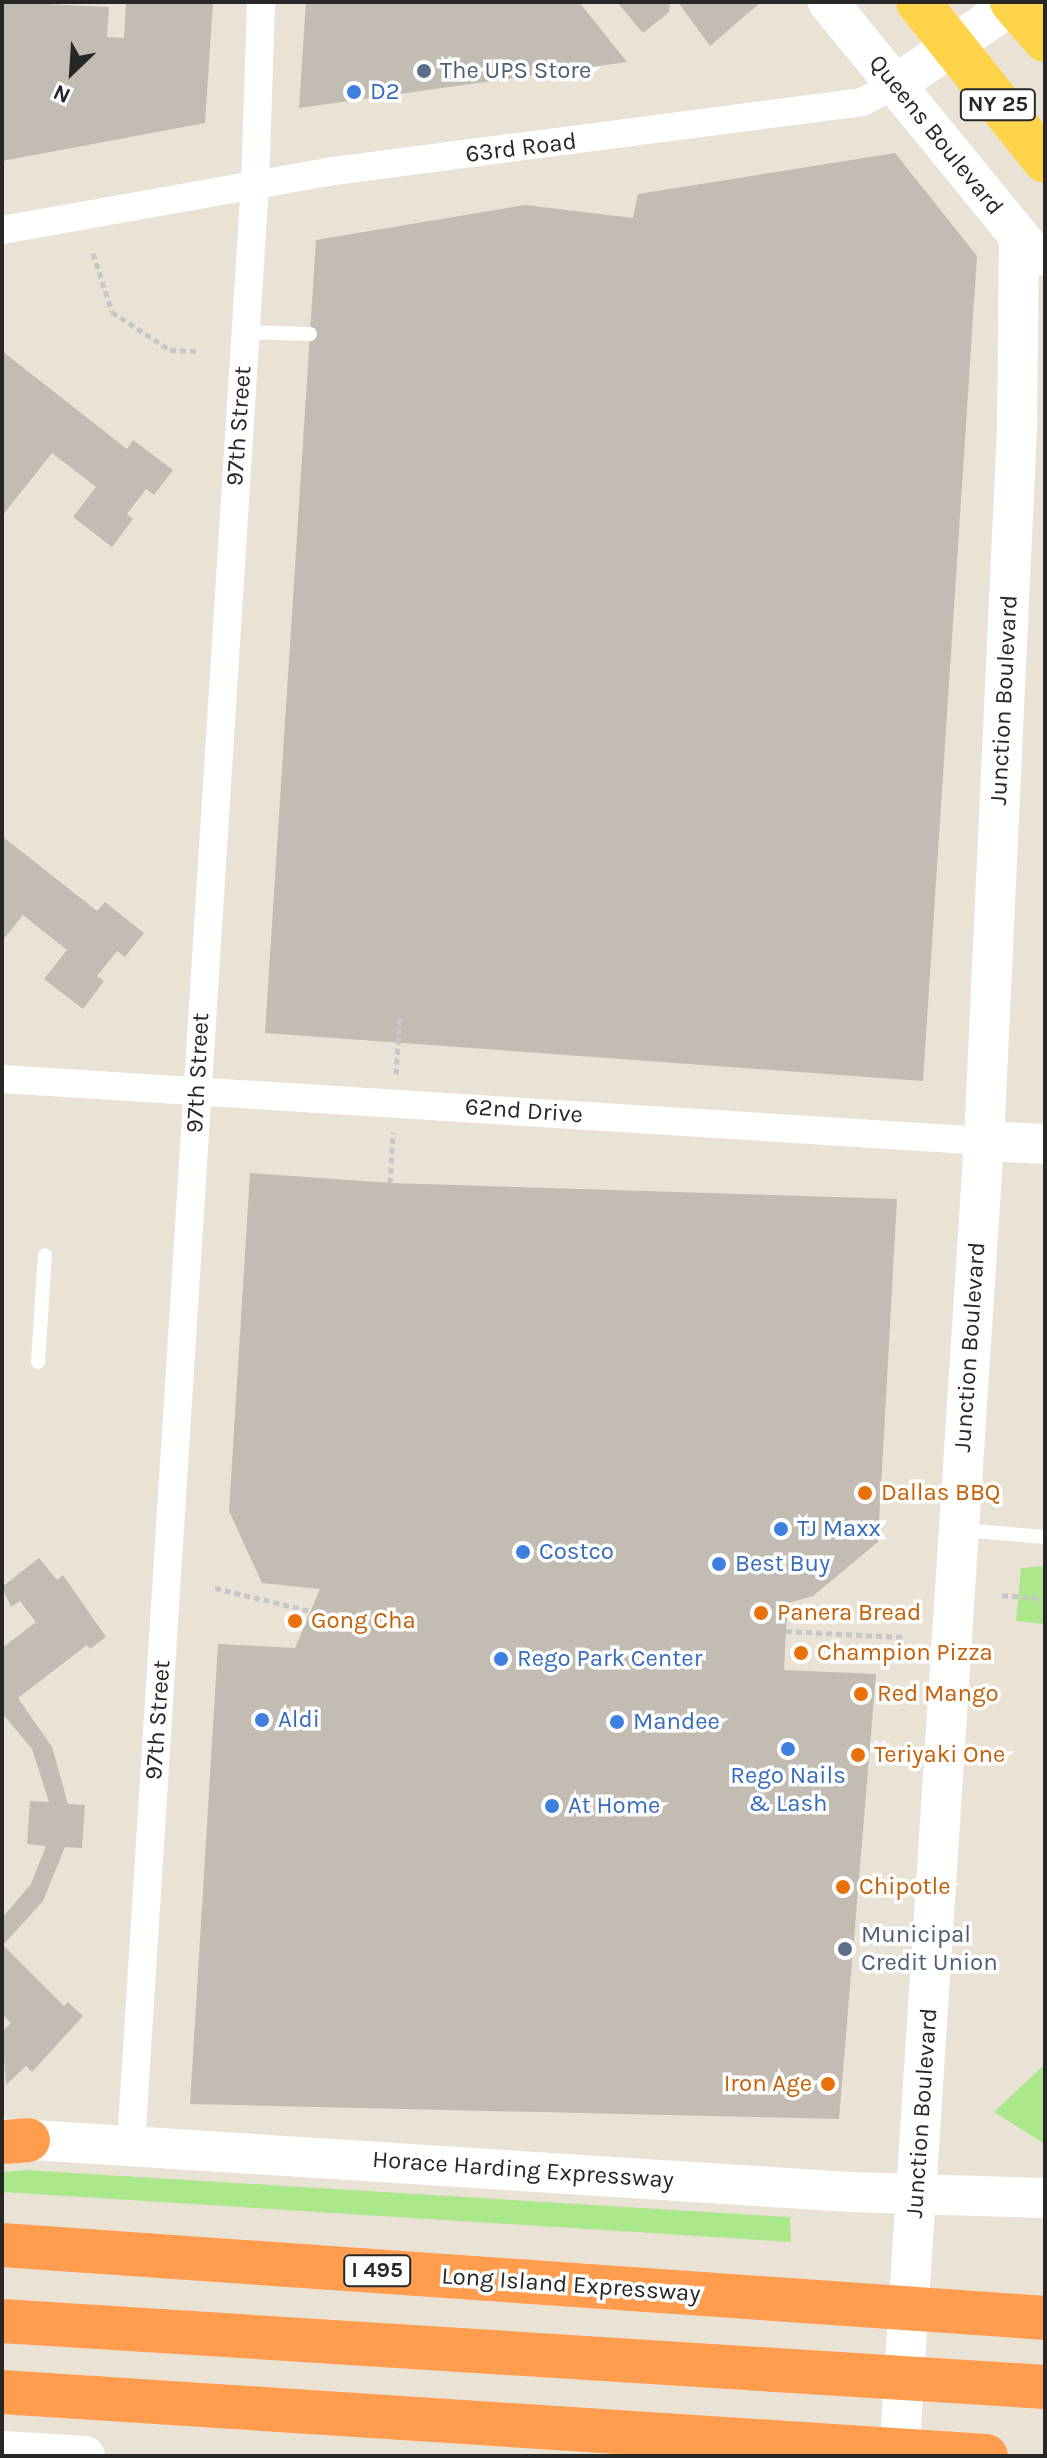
<!DOCTYPE html>
<html>
<head>
<meta charset="utf-8">
<style>
  body { margin:0 }
  #map { position:relative; width:1047px; height:2458px; overflow:hidden; background:#ebe2d6; font-family:Karla,sans-serif }
  div>[style] { position:absolute }
  .green>* { inset:0; background:#abe88c }
  .building>* { inset:0; background:#c2bcb3 }
  .path>* { height:5px; margin-top:-2.5px; transform-origin:0; background:repeating-linear-gradient(90deg,#c7c7c7 0 6px,transparent 0 10px) }
  .lane>* { height:14px; margin:-7px; padding:0 7px; transform-origin:7px; border-radius:7px; background:#fff }
  .street>* { height:28px; margin:-14px; padding:0 14px; transform-origin:14px; border-radius:14px; background:#fff }
  .secondary>* { height:40px; margin:-20px; padding:0 20px; transform-origin:20px; border-radius:20px; background:#fff }
  .primary>* { height:44px; margin:-22px; padding:0 22px; transform-origin:22px; border-radius:22px; background:#fdd449 }
  .highway>* { height:44px; margin:-22px; padding:0 22px; transform-origin:22px; border-radius:22px; background:#ff9c4d }
  .dots>* { width:22px; height:22px; translate:-50% -50%; box-sizing:border-box; border:4px solid #fff; border-radius:50% }
  span { translate:-50% -50%; white-space:nowrap; text-align:center; line-height:1.15; -webkit-text-stroke:7px #fff; paint-order:stroke }
  .shield-label span { padding:2px 6px; background:#fff; border:2px solid; border-radius:6px; -webkit-text-stroke-width:0 }
  .shield-label { font-size:22px; color:#272727; font-weight:700 }
  .service-label { font-size:24px; color:#4e5e75 }
  .left { translate:0 -50%; text-align:left }
  .shop-label { font-size:24px; color:#366cbe }
  .street-label { font-size:24px; color:#272727 }
  .food-label { font-size:24px; color:#c56008 }
  .right { translate:-100% -50%; text-align:right }
  .frame { position:absolute; inset:0; border:4px solid #272727; pointer-events:none }
  .north { position:absolute; left:32px; top:32px; width:80px; height:80px; -webkit-text-stroke:6px #fff; paint-order:stroke; rotate:205deg; font-size:22px; font-weight:700; line-height:32px; text-align:center; color:#272727 }
  .north::after { content:''; display:block; margin:auto; width:28px; height:36px; background:#272727; clip-path:polygon(50% 0,100% 100%,50% 72%,0 100%) }
</style>
</head>
<body>
<div id="map">
  <div class="green">
    <div style="clip-path:polygon(1045px 1566px,1045px 1624px,1016px 1621px,1021px 1568px)"></div>
    <div style="clip-path:polygon(1045px 2064px,1045px 2144px,994px 2112px)"></div>
    <div style="clip-path:polygon(25px 2170px,790px 2217px,791px 2242px,2px 2192px,2px 2172px)"></div>
  </div>
  <div class="building">
    <div style="clip-path:polygon(2px 2px,109px 7px,107px 37px,124px 38px,126px 2px,213px 2px,205px 123px,2px 161px)"></div>
    <div style="clip-path:polygon(306px 2px,579px 2px,627px 62px,299px 108px)"></div>
    <div style="clip-path:polygon(617px 2px,670px 2px,669px 12px,643px 33px)"></div>
    <div style="clip-path:polygon(678px 2px,761px 2px,710px 46px)"></div>
    <div style="clip-path:polygon(895px 153px,977px 256px,923px 1081px,265px 1033px,316px 240px,525px 205px,633px 218px,638px 194px)"></div>
    <div style="clip-path:polygon(2px 351px,127px 449px,133px 440px,173px 470px,154px 495px,146px 489px,127px 514px,133px 519px,112px 547px,73px 517px,96px 487px,52px 453px,2px 516px)"></div>
    <div style="clip-path:polygon(2px 836px,97px 911px,105px 902px,144px 933px,125px 957px,117px 951px,97px 976px,104px 981px,83px 1009px,44px 979px,67px 950px,23px 915px,2px 941px)"></div>
    <div style="clip-path:polygon(250px 1173px,390px 1183px,897px 1199px,878px 1542px,813px 1596px,788px 1603px,786px 1631px,784px 1670px,876px 1674px,839px 2119px,190px 2104px,218px 1644px,295px 1648px,320px 1589px,262px 1583px,229px 1511px)"></div>
    <div style="clip-path:polygon(39px 1558px,57px 1580px,63px 1575px,106px 1637px,90px 1649px,87px 1645px,18px 1698px,52px 1747px,68px 1804px,85px 1805px,82px 1848px,65px 1847px,43px 1901px,3px 1945px,64px 2006px,68px 2002px,83px 2016px,32px 2072px,26px 2066px,6px 2085px,2px 2032px,11px 2023px,2px 2014px,2px 1918px,31px 1884px,46px 1846px,27px 1844px,30px 1801px,49px 1802px,32px 1749px,2px 1713px,2px 1648px,36px 1622px,20px 1601px,11px 1607px,2px 1587px)"></div>
  </div>
  <div class="path">
    <div style="left:93px;top:253px;width:62px;rotate:72.1deg"></div>
    <div style="left:112px;top:312px;width:69px;rotate:33.2deg"></div>
    <div style="left:170px;top:350px;width:28px;rotate:2deg"></div>
    <div style="left:396px;top:1074px;width:57px;rotate:-86deg"></div>
    <div style="left:390px;top:1183px;width:51px;rotate:-86.6deg"></div>
    <div style="left:215px;top:1588px;width:99px;rotate:13.5deg"></div>
    <div style="left:1002px;top:1595px;width:43px;rotate:5.3deg"></div>
    <div style="left:786px;top:1631px;width:116px;rotate:3deg"></div>
  </div>
  <div class="lane">
    <div style="left:245px;top:332px;width:65px;rotate:1.8deg"></div>
    <div style="left:38px;top:1362px;width:107px;rotate:-86.3deg"></div>
    <div style="left:963px;top:1530px;width:82px;rotate:4.9deg"></div>
  </div>
  <div class="street">
    <div style="left:2px;top:230px;width:337px;rotate:-10.1deg"></div>
    <div style="left:334px;top:171px;width:532px;rotate:-7.45deg"></div>
    <div style="left:862px;top:102px;width:37px;rotate:-27deg"></div>
    <div style="left:2px;top:1079px;width:984px;rotate:3.61deg"></div>
    <div style="left:131px;top:2144px;width:1963px;rotate:-86.38deg"></div>
    <div style="left:255px;top:185px;width:183px;rotate:-88.1deg"></div>
  </div>
  <div class="secondary">
    <div style="left:828px;top:2px;width:328px;rotate:50.8deg"></div>
    <div style="left:895px;top:85px;width:147px;rotate:-34.4deg"></div>
    <div style="left:984px;top:1141px;width:61px;rotate:2.8deg"></div>
    <div style="left:2px;top:2138px;width:852px;rotate:3.64deg"></div>
    <div style="left:852px;top:2192px;width:193px;rotate:1.8deg"></div>
    <div style="left:2px;top:2451px;width:83px;rotate:3.4deg"></div>
    <div style="left:899px;top:2456px;width:1318px;rotate:-86.3deg"></div>
    <div style="left:984px;top:1141px;width:713px;rotate:-87.35deg"></div>
    <div style="left:1017px;top:429px;width:193px;rotate:-89.4deg"></div>
  </div>
  <div class="primary">
    <div style="left:918px;top:2px;width:203px;rotate:51.4deg"></div>
    <div style="left:1012px;top:2px;width:50px;rotate:49deg"></div>
  </div>
  <div class="highway">
    <div style="left:2px;top:2142px;width:26px;rotate:-4deg"></div>
    <div style="left:2px;top:2245px;width:1046px;rotate:4deg"></div>
    <div style="left:2px;top:2321px;width:1045px;rotate:3.62deg"></div>
    <div style="left:2px;top:2392px;width:986px;rotate:3.72deg"></div>
  </div>
  <div class="dots">
    <div style="left:424px;top:71px;background:#5c6f8a"></div>
    <div style="left:354px;top:92px;background:#3f7fe0"></div>
    <div style="left:865px;top:1493px;background:#e8710a"></div>
    <div style="left:781px;top:1529px;background:#3f7fe0"></div>
    <div style="left:523px;top:1552px;background:#3f7fe0"></div>
    <div style="left:719px;top:1564px;background:#3f7fe0"></div>
    <div style="left:761px;top:1613px;background:#e8710a"></div>
    <div style="left:295px;top:1621px;background:#e8710a"></div>
    <div style="left:801px;top:1653px;background:#e8710a"></div>
    <div style="left:501px;top:1659px;background:#3f7fe0"></div>
    <div style="left:861px;top:1694px;background:#e8710a"></div>
    <div style="left:262px;top:1720px;background:#3f7fe0"></div>
    <div style="left:617px;top:1722px;background:#3f7fe0"></div>
    <div style="left:788px;top:1749px;background:#3f7fe0"></div>
    <div style="left:858px;top:1755px;background:#e8710a"></div>
    <div style="left:552px;top:1806px;background:#3f7fe0"></div>
    <div style="left:843px;top:1887px;background:#e8710a"></div>
    <div style="left:845px;top:1949px;background:#5c6f8a"></div>
    <div style="left:828px;top:2084px;background:#e8710a"></div>
  </div>
  <div class="shield-label">
    <span style="left:998px;top:105px">NY 25</span>
    <span style="left:377px;top:2271px">I 495</span>
  </div>
  <div class="service-label">
    <span class="left" style="left:440px;top:71px">The UPS Store</span>
    <span class="left" style="left:861px;top:1949px">Municipal<br>Credit Union</span>
  </div>
  <div class="shop-label">
    <span class="left" style="left:370px;top:92px">D2</span>
    <span class="left" style="left:797px;top:1529px">TJ Maxx</span>
    <span class="left" style="left:539px;top:1552px">Costco</span>
    <span class="left" style="left:735px;top:1564px">Best Buy</span>
    <span class="left" style="left:517px;top:1659px">Rego Park Center</span>
    <span class="left" style="left:278px;top:1720px">Aldi</span>
    <span class="left" style="left:633px;top:1722px">Mandee</span>
    <span style="left:788px;top:1790px">Rego Nails<br>&amp; Lash</span>
    <span class="left" style="left:568px;top:1806px">At Home</span>
  </div>
  <div class="street-label">
    <span style="left:936px;top:135px;rotate:51deg">Queens Boulevard</span>
    <span style="left:521px;top:148px;rotate:-7deg">63rd Road</span>
    <span style="left:239px;top:426px;rotate:-86deg">97th Street</span>
    <span style="left:1004px;top:700px;rotate:-87deg">Junction Boulevard</span>
    <span style="left:198px;top:1073px;rotate:-87deg">97th Street</span>
    <span style="left:524px;top:1111px;rotate:4deg">62nd Drive</span>
    <span style="left:970px;top:1347px;rotate:-86deg">Junction Boulevard</span>
    <span style="left:158px;top:1720px;rotate:-86deg">97th Street</span>
    <span style="left:922px;top:2113px;rotate:-86deg">Junction Boulevard</span>
    <span style="left:523px;top:2170px;rotate:4deg">Horace Harding Expressway</span>
    <span style="left:571px;top:2285px;rotate:4deg">Long Island Expressway</span>
  </div>
  <div class="food-label">
    <span class="left" style="left:881px;top:1493px">Dallas BBQ</span>
    <span class="left" style="left:777px;top:1613px">Panera Bread</span>
    <span class="left" style="left:311px;top:1621px">Gong Cha</span>
    <span class="left" style="left:817px;top:1653px">Champion Pizza</span>
    <span class="left" style="left:877px;top:1694px">Red Mango</span>
    <span class="left" style="left:874px;top:1755px">Teriyaki One</span>
    <span class="left" style="left:859px;top:1887px">Chipotle</span>
    <span class="right" style="left:812px;top:2084px">Iron Age</span>
  </div>
  <div class="frame"></div>
  <div class="north">N</div>
</div>
</body>
</html>
